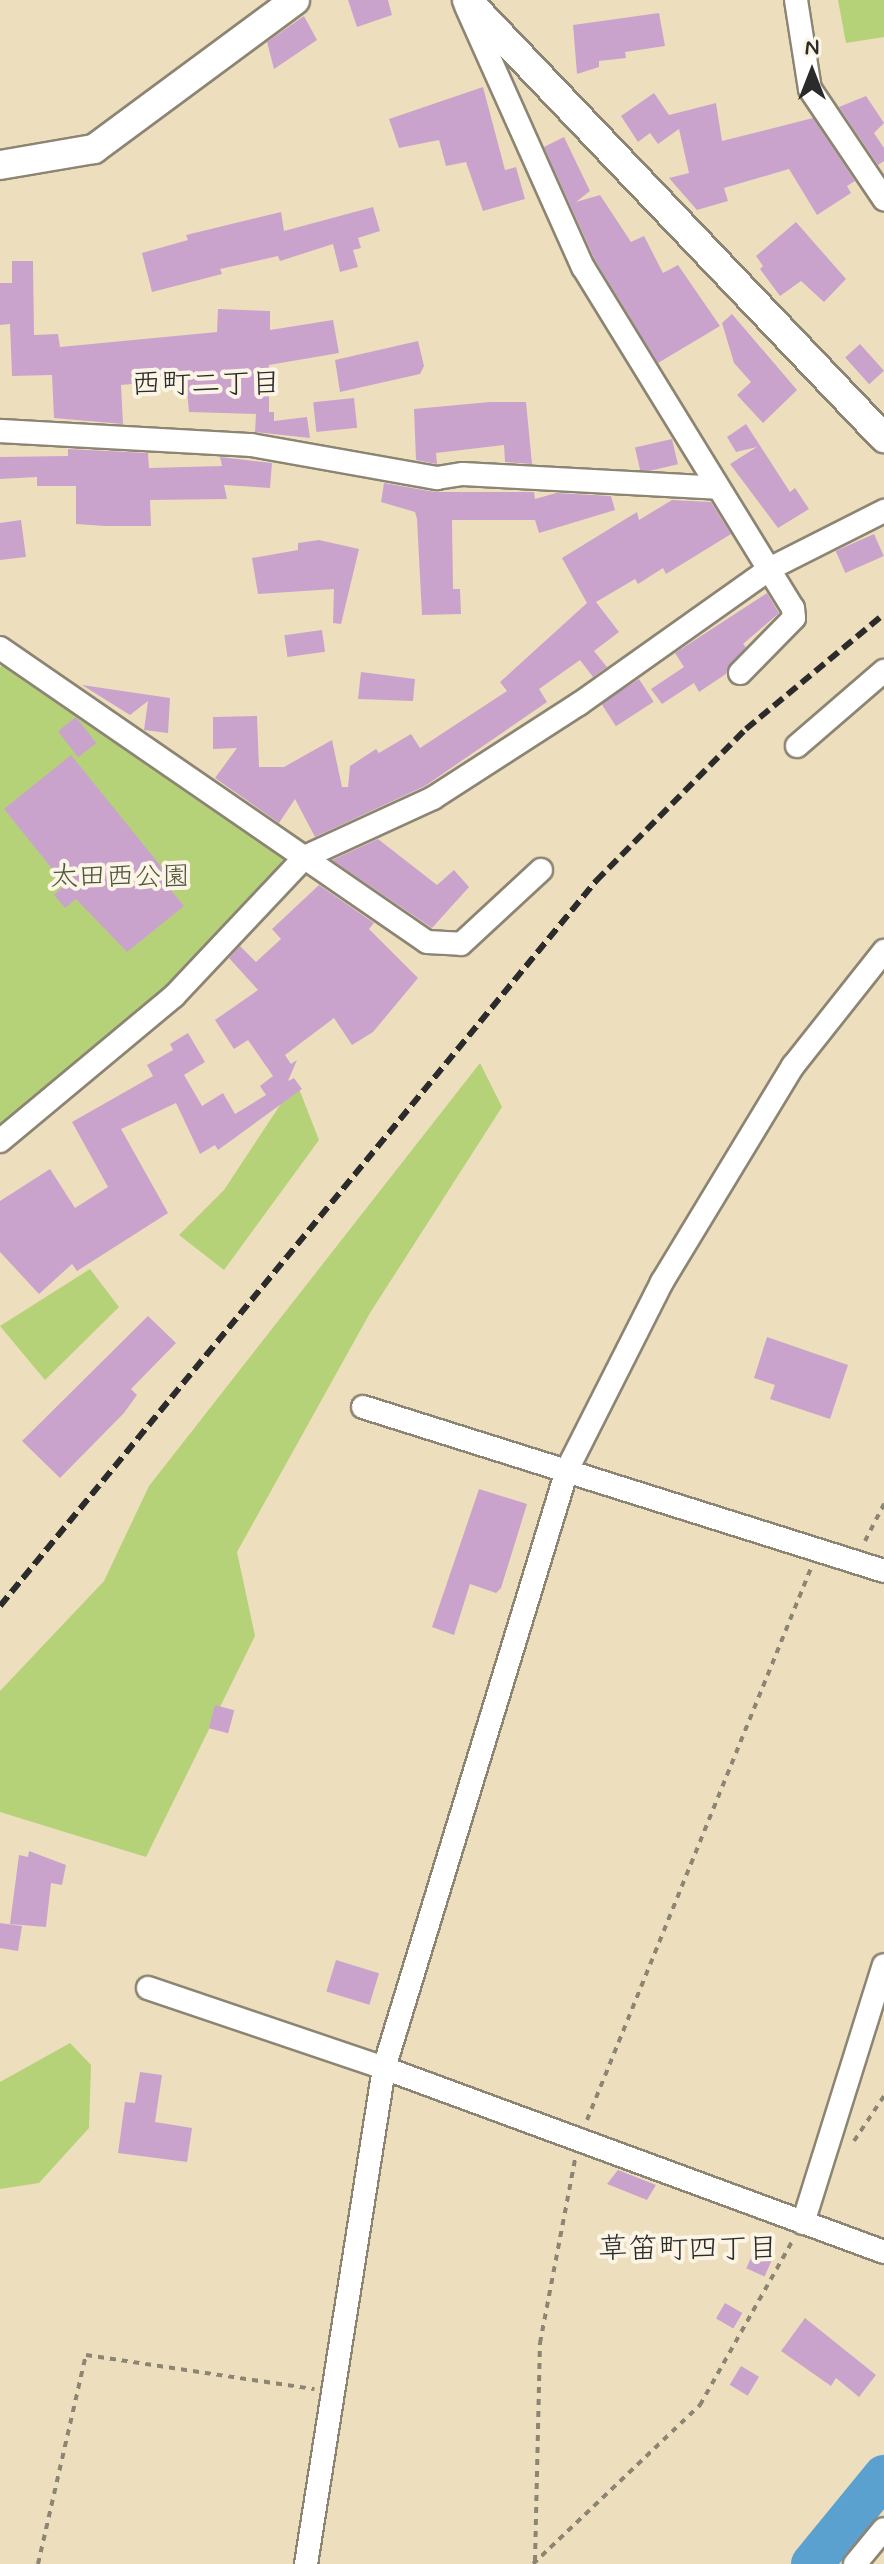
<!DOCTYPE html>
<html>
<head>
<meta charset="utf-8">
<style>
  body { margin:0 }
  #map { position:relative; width:884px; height:2564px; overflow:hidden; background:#eddfbd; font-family:Mynerve,"Klee One",sans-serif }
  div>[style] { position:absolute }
  .green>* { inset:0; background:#b6d278 }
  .river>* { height:42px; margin:-21px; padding:0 21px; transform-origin:21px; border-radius:21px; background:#5ba1d0 }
  .building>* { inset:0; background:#caa3cd; transform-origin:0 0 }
  .path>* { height:4px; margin-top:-2px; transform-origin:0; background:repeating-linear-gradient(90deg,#8c8574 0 6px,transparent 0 12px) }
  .roads { filter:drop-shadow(2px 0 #8c8574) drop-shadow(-2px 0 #8c8574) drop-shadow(0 2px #8c8574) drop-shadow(0 -2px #8c8574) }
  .minor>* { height:22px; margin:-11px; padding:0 11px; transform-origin:11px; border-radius:11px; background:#fff }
  .tertiary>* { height:28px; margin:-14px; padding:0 14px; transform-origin:14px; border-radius:14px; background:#fff }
  .rail>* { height:6px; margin-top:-3px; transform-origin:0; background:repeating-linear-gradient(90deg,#2b2b2b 0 12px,transparent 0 18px) }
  span { translate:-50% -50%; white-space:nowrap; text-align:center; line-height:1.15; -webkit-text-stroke:8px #fcf5e5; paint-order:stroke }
  .park-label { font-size:28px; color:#4e553e }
  .neighbourhood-label { font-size:30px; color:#2b2b2b }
  .north { position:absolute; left:772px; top:32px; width:80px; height:80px; -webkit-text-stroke:6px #fcf5e5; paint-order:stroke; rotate:0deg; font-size:22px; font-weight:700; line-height:32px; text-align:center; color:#2b2b2b }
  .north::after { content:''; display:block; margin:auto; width:28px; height:36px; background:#2b2b2b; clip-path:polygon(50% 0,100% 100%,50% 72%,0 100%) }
</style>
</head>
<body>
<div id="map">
  <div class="green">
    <div style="clip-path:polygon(838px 0,884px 0,884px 37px,846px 43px)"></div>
    <div style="clip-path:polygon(11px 658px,305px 857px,174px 996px,0 1141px,0 667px)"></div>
    <div style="clip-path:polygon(480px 1063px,502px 1107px,370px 1313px,237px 1552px,255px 1636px,146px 1857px,0 1812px,0 1691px,104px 1581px,149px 1486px)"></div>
    <div style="clip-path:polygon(296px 1081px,319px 1140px,224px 1270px,179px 1235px,224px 1190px)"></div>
    <div style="clip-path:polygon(90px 1269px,119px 1307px,45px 1380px,0 1326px)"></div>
    <div style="clip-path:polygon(70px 2043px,91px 2065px,89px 2128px,39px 2183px,0 2189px,0 2082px)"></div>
  </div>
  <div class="river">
    <div style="left:812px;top:2564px;width:114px;rotate:-50.7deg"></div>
  </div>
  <div class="building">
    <div style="clip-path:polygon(348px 0,388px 0,392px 15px,357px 27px)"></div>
    <div style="clip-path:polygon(659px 13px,665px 46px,625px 52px,626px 58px,599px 61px,599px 67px,577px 74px,573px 25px)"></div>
    <div style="clip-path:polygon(304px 16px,317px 40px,274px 69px,267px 42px)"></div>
    <div style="clip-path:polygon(483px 87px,505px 170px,516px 167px,525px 199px,483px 211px,466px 162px,446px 166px,439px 140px,399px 148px,389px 119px)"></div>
    <div style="clip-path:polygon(654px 93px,669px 115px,716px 103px,722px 141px,813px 118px,855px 181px,847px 186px,851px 193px,817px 215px,789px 169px,724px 188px,728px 201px,697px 210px,669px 178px,689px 173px,679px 129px,658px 144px,650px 133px,638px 142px,621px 116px)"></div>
    <div style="clip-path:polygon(866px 96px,884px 123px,874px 133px,884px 148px,884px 161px,878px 165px,839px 107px)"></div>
    <div style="clip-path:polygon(564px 137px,590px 191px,576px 202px,600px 195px,631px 242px,644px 236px,663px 273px,678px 265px,720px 326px,658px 363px,595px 260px,544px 147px)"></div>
    <div style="clip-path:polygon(373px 207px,380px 231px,358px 238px,361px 248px,353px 250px,358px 267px,340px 272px,333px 244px,280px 261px,278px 256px,220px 269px,222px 274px,152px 292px,142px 253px,188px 240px,186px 235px,281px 212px,284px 231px)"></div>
    <div style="clip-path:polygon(796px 222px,846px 279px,824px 302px,801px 281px,780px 296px,760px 269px,763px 266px,756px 256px)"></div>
    <div style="clip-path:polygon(12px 261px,33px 261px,34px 335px,58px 334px,60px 347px,217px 332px,218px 309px,270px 311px,270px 330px,333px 320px,339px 353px,269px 365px,269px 412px,274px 412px,274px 421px,307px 417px,310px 438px,255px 432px,256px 414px,189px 412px,186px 379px,121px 385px,123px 424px,54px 418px,52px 375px,12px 376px,10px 324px,0 325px,0 283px,12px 283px)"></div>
    <div style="clip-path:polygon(732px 314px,797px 390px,763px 423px,737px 395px,751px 382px,734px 363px,722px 323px)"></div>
    <div style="clip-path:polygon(418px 341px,424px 366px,420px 374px,340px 392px,335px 360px)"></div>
    <div style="left:860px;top:344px;width:36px;height:20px;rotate:48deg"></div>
    <div style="left:354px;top:398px;width:30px;height:41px;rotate:84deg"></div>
    <div style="clip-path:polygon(490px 402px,526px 402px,532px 464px,505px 462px,504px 445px,436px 453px,437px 464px,416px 460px,414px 409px)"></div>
    <div style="clip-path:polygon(746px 424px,790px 492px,795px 488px,809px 509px,778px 528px,730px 464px,757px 447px,736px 452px,727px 437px)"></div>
    <div style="left:672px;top:439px;width:26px;height:38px;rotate:77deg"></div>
    <div style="clip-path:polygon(68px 449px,148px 453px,149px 468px,222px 466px,220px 457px,272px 463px,270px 488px,224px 485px,227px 499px,150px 500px,151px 526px,105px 526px,76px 524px,76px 486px,37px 486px,37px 477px,0 479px,0 457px,68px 456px)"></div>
    <div style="clip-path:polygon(384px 483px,435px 492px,534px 492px,535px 499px,556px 493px,611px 496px,615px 510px,539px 533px,535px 520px,452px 520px,453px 589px,460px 589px,461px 614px,422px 615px,417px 519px,415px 512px,381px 502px)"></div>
    <div style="clip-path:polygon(672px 500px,711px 502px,731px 534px,666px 574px,663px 568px,638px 584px,635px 579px,596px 602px,619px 632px,594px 651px,607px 667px,593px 677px,580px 660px,539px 689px,547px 702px,425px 786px,315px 837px,295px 799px,279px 823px,215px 778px,237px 748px,213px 749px,213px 717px,257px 716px,259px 767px,284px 767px,332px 740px,342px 787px,348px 787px,350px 766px,376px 749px,379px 753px,411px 734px,420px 748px,507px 691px,500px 682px,587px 603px,562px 558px,637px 512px,639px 520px)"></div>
    <div style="clip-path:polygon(21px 520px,26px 557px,0 560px,0 523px)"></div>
    <div style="left:874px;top:534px;width:24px;height:42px;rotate:66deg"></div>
    <div style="clip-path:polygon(319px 540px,359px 549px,341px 624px,333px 623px,334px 589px,258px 594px,252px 558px,298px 550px,298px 543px)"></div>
    <div style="clip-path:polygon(767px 593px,779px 613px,743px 644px,746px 647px,726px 674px,699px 692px,694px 683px,662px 704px,651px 689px,684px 667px,675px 653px)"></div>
    <div style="left:322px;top:630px;width:22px;height:38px;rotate:82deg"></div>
    <div style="clip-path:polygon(361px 672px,415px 679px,413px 701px,358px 699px)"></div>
    <div style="left:639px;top:679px;width:27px;height:45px;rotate:57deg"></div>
    <div style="clip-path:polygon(82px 685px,170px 698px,168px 733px,144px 730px,148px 701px,130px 715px)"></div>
    <div style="left:76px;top:717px;width:33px;height:23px;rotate:52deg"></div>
    <div style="clip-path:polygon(71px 755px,168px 875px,162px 879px,184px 906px,127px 952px,76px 899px,65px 908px,54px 895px,65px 885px,4px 809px)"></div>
    <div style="clip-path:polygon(378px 839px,437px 885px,454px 870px,469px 887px,432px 928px,332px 860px)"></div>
    <div style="clip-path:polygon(319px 885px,374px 923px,369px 929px,418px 978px,373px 1032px,352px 1045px,334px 1018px,285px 1055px,291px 1064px,297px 1060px,288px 1081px,294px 1078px,302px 1089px,218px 1150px,215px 1145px,200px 1154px,176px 1103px,121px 1129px,168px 1213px,77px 1271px,72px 1264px,39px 1294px,0 1252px,0 1201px,50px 1169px,75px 1208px,108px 1187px,72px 1122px,153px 1076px,147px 1065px,173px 1050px,170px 1044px,188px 1033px,205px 1062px,184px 1075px,202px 1106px,223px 1093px,235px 1114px,266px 1095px,260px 1086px,273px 1076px,248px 1040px,234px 1049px,215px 1020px,258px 990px,229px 958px,240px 946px,256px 962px,281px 939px,272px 929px)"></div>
    <div style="clip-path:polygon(148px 1316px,176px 1343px,131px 1389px,137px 1395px,124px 1413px,60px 1478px,22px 1441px)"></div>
    <div style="clip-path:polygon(767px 1337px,848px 1365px,830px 1419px,770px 1399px,775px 1385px,754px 1378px)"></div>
    <div style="clip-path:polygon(479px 1489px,527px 1504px,501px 1588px,496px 1593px,470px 1584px,454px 1635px,432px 1627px)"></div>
    <div style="left:215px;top:1705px;width:20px;height:24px;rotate:15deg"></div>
    <div style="clip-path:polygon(29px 1851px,66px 1865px,62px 1885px,51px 1883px,46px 1927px,10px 1924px,19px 1855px,28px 1857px)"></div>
    <div style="clip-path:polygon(0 1923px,22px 1926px,18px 1951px,0 1948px)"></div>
    <div style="left:336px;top:1960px;width:45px;height:33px;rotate:17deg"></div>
    <div style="clip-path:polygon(140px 2072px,162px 2075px,155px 2122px,192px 2128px,187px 2162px,118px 2153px,125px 2102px,135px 2103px)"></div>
    <div style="clip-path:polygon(618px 2170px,656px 2185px,647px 2200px,607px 2184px)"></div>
    <div style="left:754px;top:2251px;width:20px;height:19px;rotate:24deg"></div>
    <div style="left:725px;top:2303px;width:20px;height:18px;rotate:30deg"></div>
    <div style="clip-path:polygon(805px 2318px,876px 2375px,859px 2397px,836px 2378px,831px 2386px,781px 2351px)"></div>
    <div style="left:741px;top:2366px;width:21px;height:22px;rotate:31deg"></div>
  </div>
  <div class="path">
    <div style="left:865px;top:1541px;width:42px;rotate:-62.8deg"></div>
    <div style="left:587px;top:2120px;width:596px;rotate:-67.91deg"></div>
    <div style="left:854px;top:2141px;width:54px;rotate:-56.3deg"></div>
    <div style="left:535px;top:2561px;width:218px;rotate:-88.7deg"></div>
    <div style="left:540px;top:2343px;width:187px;rotate:-79.2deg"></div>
    <div style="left:38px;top:2564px;width:214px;rotate:-77.1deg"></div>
    <div style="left:86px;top:2355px;width:231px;rotate:8.5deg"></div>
    <div style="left:533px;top:2564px;width:231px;rotate:-43.6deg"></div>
    <div style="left:700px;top:2405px;width:187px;rotate:-60.6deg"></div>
  </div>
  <div class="roads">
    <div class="minor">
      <div style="left:796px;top:0;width:90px;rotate:81.1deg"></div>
      <div style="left:810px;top:89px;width:133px;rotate:56.1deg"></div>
      <div style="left:466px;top:6px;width:286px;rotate:65.9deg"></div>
      <div style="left:583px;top:267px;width:400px;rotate:58.4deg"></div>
      <div style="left:793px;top:608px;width:10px;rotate:84deg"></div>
      <div style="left:794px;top:618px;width:77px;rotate:134.5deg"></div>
      <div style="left:0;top:431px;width:251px;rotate:3.2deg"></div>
      <div style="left:251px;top:445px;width:189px;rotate:10.1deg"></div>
      <div style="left:437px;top:478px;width:26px;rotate:-9deg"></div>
      <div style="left:463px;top:474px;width:255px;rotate:3.1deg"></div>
      <div style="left:0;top:648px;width:518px;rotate:34.55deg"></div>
      <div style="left:427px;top:942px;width:34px;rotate:3deg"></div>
      <div style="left:461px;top:944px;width:109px;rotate:-42.8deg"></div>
      <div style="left:797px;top:746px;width:115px;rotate:-40.8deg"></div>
      <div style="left:0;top:1141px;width:226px;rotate:-39.8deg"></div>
      <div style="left:174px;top:996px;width:191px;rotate:-46.7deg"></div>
      <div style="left:305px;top:857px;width:141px;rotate:-24.7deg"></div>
      <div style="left:433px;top:798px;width:174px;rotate:-32.8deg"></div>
      <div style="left:579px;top:704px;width:235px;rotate:-35.3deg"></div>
      <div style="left:771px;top:568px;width:127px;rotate:-26.8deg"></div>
      <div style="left:363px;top:1407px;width:546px;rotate:17.47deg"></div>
      <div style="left:148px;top:1988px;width:249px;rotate:18.7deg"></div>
      <div style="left:384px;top:2068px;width:533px;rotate:20.2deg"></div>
      <div style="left:803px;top:2223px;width:270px;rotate:-72.6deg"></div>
      <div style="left:306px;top:2564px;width:502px;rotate:-81.06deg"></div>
      <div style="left:384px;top:2068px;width:625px;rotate:-72.98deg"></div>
      <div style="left:567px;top:1470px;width:211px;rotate:-63.2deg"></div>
      <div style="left:662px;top:1282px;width:253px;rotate:-58.8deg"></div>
      <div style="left:793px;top:1066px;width:147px;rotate:-51.6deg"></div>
      <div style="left:855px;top:2564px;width:45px;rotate:-50.4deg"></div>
    </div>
    <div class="tertiary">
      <div style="left:467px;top:0;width:605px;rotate:46.41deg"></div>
      <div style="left:0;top:165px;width:95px;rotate:-9.7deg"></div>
      <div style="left:94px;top:149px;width:250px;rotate:-36.5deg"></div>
    </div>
  </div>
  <div class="rail">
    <div style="left:0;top:1606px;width:939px;rotate:-50.58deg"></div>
    <div style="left:596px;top:881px;width:214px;rotate:-45.4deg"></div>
    <div style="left:746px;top:729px;width:180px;rotate:-39.8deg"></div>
  </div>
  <div class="park-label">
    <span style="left:120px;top:878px">太田西公園</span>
  </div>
  <div class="neighbourhood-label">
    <span style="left:206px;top:385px">西町二丁目</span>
    <span style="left:688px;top:2250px">草笛町四丁目</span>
  </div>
  <div class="north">N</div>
</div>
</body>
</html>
